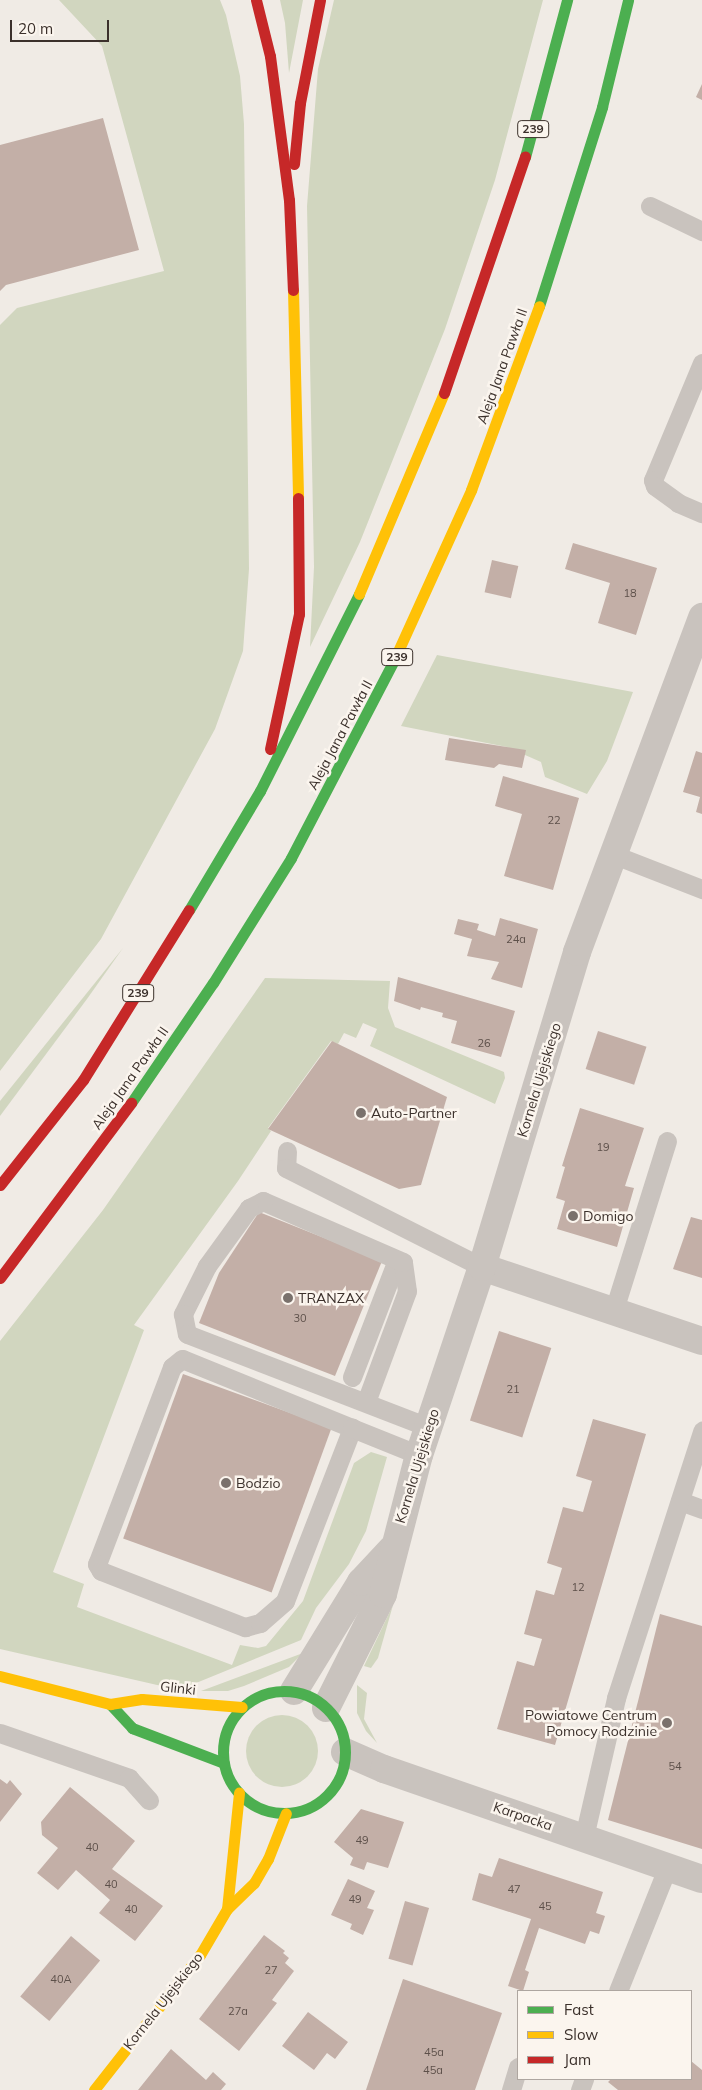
<!DOCTYPE html>
<html>
<head>
<meta charset="utf-8">
<style>
  body { margin:0 }
  #map { position:relative; width:702px; height:2090px; overflow:hidden; background:#f0ebe5; font-family:Mulish,sans-serif }
  div>[style] { position:absolute }
  .green>* { inset:0; background:#d1d6bf }
  .round { border-radius:50% }
  .building>* { inset:0; background:#c3afa7; transform-origin:0 0 }
  .lane>* { height:19px; margin:-9.5px; padding:0 9.5px; transform-origin:9.5px; border-radius:9.5px; background:#c9c3be }
  .street>* { height:28px; margin:-14px; padding:0 14px; transform-origin:14px; border-radius:14px; background:#c9c3be }
  .fast>* { height:11px; margin:-5.5px; padding:0 5.5px; transform-origin:5.5px; border-radius:5.5px; background:#4caf50 }
  .fast>.ring { margin:-5.5px; padding:0; box-sizing:content-box; background:none; border:11px solid #4caf50; border-radius:50% }
  .slow>* { height:11px; margin:-5.5px; padding:0 5.5px; transform-origin:5.5px; border-radius:5.5px; background:#ffc107 }
  .jam>* { height:11px; margin:-5.5px; padding:0 5.5px; transform-origin:5.5px; border-radius:5.5px; background:#c62828 }
  .dots>* { width:14px; height:14px; translate:-50% -50%; box-sizing:border-box; border:2px solid #fbf5ee; border-radius:50% }
  span { translate:-50% -50%; white-space:nowrap; text-align:center; line-height:1.15; -webkit-text-stroke:5px #fbf5ee; paint-order:stroke }
  .number-label { font-size:11px; color:#5d504a }
  .number-label span { -webkit-text-stroke-width:0 }
  .shield-label span { padding:1px 4px; background:#fbf5ee; border:1px solid; border-radius:4px; -webkit-text-stroke-width:0 }
  .shield-label { font-size:12px; color:#3b302b; font-weight:700 }
  .street-label { font-size:14px; color:#3b302b }
  .poi-label { font-size:14px; color:#3b302b }
  .left { translate:0 -50%; text-align:left }
  .right { translate:-100% -50%; text-align:right }
  .legend { position:absolute; left:517px; top:1990px; width:175px; height:90px; box-sizing:border-box; background:#fbf5ee; border:1px solid #aea6a0; margin:0; padding:6px 9px; list-style:none; font-size:15px; color:#3b302b }
  .legend li { display:flex; align-items:center; gap:10px; height:25px }
  .legend b { width:25px; border:1px solid #aea6a0 }
  .scale { position:absolute; left:10px; top:20px; width:99px; height:22px; box-sizing:border-box; border:2px solid #3b302b; border-top:0; padding-left:6px; font-size:15px; line-height:18px; white-space:nowrap; color:#3b302b; -webkit-text-stroke:4px #fbf5ee; paint-order:stroke }
</style>
</head>
<body>
<div id="map">
  <div class="green">
    <div style="clip-path:polygon(59px 0,220px 0,226px 15px,240px 76px,244px 124px,249px 569px,243px 651px,215px 729px,101px 939px,0 1071px,0 325px,17px 308px,164px 271px,102px 46px)"></div>
    <div style="clip-path:polygon(280px 0,303px 0,289px 73px,285px 23px)"></div>
    <div style="clip-path:polygon(334px 0,543px 0,495px 180px,445px 329px,360px 542px,310px 647px,314px 567px,307px 206px,318px 69px)"></div>
    <div style="clip-path:polygon(437px 655px,633px 692px,607px 761px,587px 794px,545px 777px,541px 762px,507px 747px,401px 726px)"></div>
    <div style="clip-path:polygon(123px 948px,87px 999px,0 1116px,0 1101px)"></div>
    <div style="clip-path:polygon(265px 978px,390px 981px,388px 1008px,395px 1027px,504px 1072px,505px 1078px,495px 1104px,370px 1046px,377px 1029px,363px 1023px,356px 1038px,344px 1033px,338px 1044px,331px 1041px,268px 1128px,271px 1131px,238px 1181px,134px 1325px,144px 1330px,53px 1572px,84px 1584px,77px 1607px,232px 1665px,240px 1645px,258px 1648px,266px 1646px,303px 1601px,354px 1463px,371px 1452px,387px 1457px,366px 1531px,349px 1564px,316px 1608px,301px 1640px,179px 1690px,0 1649px,0 1341px,103px 1210px)"></div>
    <div style="clip-path:polygon(393px 1605px,378px 1658px,371px 1668px,364px 1666px)"></div>
    <div style="clip-path:polygon(303px 1653px,289px 1667px,244px 1686px,228px 1691px,201px 1691px)"></div>
    <div style="clip-path:polygon(357px 1685px,367px 1693px,364px 1719px,377px 1743px,366px 1731px,357px 1713px)"></div>
    <div class="round" style="left:246px;top:1715px;width:72px;height:72px"></div>
  </div>
  <div class="building">
    <div style="clip-path:polygon(702px 84px,702px 100px,696px 97px)"></div>
    <div style="clip-path:polygon(103px 118px,139px 250px,6px 285px,0 291px,0 145px)"></div>
    <div style="clip-path:polygon(573px 543px,657px 568px,636px 635px,598px 623px,610px 583px,565px 569px)"></div>
    <div style="left:492px;top:560px;width:27px;height:33px;rotate:13deg"></div>
    <div style="clip-path:polygon(449px 738px,526px 750px,522px 768px,499px 764px,494px 768px,445px 760px)"></div>
    <div style="clip-path:polygon(696px 751px,702px 753px,702px 814px,696px 812px,700px 797px,683px 792px)"></div>
    <div style="clip-path:polygon(503px 776px,579px 798px,553px 890px,504px 876px,522px 814px,495px 806px)"></div>
    <div style="clip-path:polygon(500px 918px,538px 929px,522px 988px,491px 979px,499px 962px,467px 956px,472px 939px,454px 934px,458px 919px,479px 924px,477px 930px,495px 936px)"></div>
    <div style="clip-path:polygon(398px 977px,515px 1011px,501px 1057px,451px 1043px,457px 1021px,442px 1017px,443px 1013px,421px 1007px,420px 1010px,394px 1001px)"></div>
    <div style="left:598px;top:1031px;width:51px;height:40px;rotate:18deg"></div>
    <div style="clip-path:polygon(332px 1041px,447px 1097px,421px 1185px,399px 1189px,268px 1129px)"></div>
    <div style="clip-path:polygon(580px 1108px,644px 1128px,625px 1186px,634px 1188px,617px 1247px,557px 1229px,565px 1201px,556px 1198px,565px 1167px,562px 1166px)"></div>
    <div style="clip-path:polygon(259px 1212px,382px 1261px,335px 1376px,199px 1323px,219px 1273px)"></div>
    <div style="clip-path:polygon(691px 1217px,702px 1220px,702px 1278px,673px 1269px)"></div>
    <div style="left:499px;top:1331px;width:55px;height:94px;rotate:18deg"></div>
    <div style="left:183px;top:1374px;width:158px;height:175px;rotate:20deg"></div>
    <div style="clip-path:polygon(593px 1419px,646px 1434px,555px 1745px,497px 1729px,517px 1661px,534px 1666px,542px 1639px,524px 1634px,536px 1590px,554px 1595px,562px 1568px,547px 1563px,563px 1507px,583px 1512px,592px 1481px,576px 1476px)"></div>
    <div style="clip-path:polygon(660px 1614px,702px 1626px,702px 1849px,608px 1820px)"></div>
    <div style="clip-path:polygon(0 1779px,7px 1784px,10px 1780px,22px 1794px,0 1822px)"></div>
    <div style="clip-path:polygon(70px 1787px,135px 1841px,112px 1869px,163px 1906px,135px 1941px,99px 1913px,110px 1900px,76px 1870px,58px 1890px,37px 1873px,58px 1848px,42px 1835px,41px 1822px)"></div>
    <div style="clip-path:polygon(361px 1809px,404px 1822px,388px 1868px,367px 1862px,364px 1870px,350px 1865px,353px 1858px,334px 1842px)"></div>
    <div style="clip-path:polygon(499px 1858px,603px 1892px,596px 1913px,605px 1916px,599px 1934px,590px 1931px,585px 1944px,539px 1928px,525px 1970px,529px 1972px,523px 1991px,508px 1986px,531px 1919px,472px 1900px,479px 1873px,492px 1877px)"></div>
    <div style="clip-path:polygon(348px 1879px,375px 1891px,367px 1908px,374px 1910px,363px 1935px,350px 1929px,352px 1924px,331px 1915px)"></div>
    <div style="left:405px;top:1901px;width:25px;height:60px;rotate:16deg"></div>
    <div style="clip-path:polygon(264px 1935px,285px 1951px,283px 1953px,289px 1958px,285px 1963px,294px 1971px,272px 2000px,277px 2003px,239px 2051px,199px 2019px)"></div>
    <div style="left:71px;top:1936px;width:38px;height:79px;rotate:40deg"></div>
    <div style="clip-path:polygon(403px 1979px,502px 2013px,475px 2090px,366px 2090px)"></div>
    <div style="clip-path:polygon(308px 2012px,348px 2042px,335px 2059px,327px 2053px,314px 2070px,282px 2046px)"></div>
    <div style="clip-path:polygon(171px 2049px,206px 2080px,213px 2072px,226px 2084px,221px 2090px,138px 2090px)"></div>
    <div style="clip-path:polygon(691px 2061px,702px 2070px,702px 2090px,618px 2090px,608px 2082px,611px 2079px,691px 2079px)"></div>
  </div>
  <div class="lane">
    <div style="left:650px;top:206px;width:58px;rotate:25.7deg"></div>
    <div style="left:702px;top:363px;width:127px;rotate:112.7deg"></div>
    <div style="left:653px;top:480px;width:6px;rotate:72deg"></div>
    <div style="left:655px;top:486px;width:29px;rotate:36deg"></div>
    <div style="left:678px;top:503px;width:26px;rotate:23deg"></div>
    <div style="left:612px;top:854px;width:97px;rotate:21.3deg"></div>
    <div style="left:287px;top:1151px;width:17px;rotate:93deg"></div>
    <div style="left:286px;top:1168px;width:220px;rotate:26.8deg"></div>
    <div style="left:614px;top:1310px;width:177px;rotate:-72.6deg"></div>
    <div style="left:352px;top:1377px;width:125px;rotate:-69deg"></div>
    <div style="left:366px;top:1402px;width:118px;rotate:-69.7deg"></div>
    <div style="left:407px;top:1291px;width:29px;rotate:-98deg"></div>
    <div style="left:403px;top:1262px;width:153px;rotate:-156.5deg"></div>
    <div style="left:263px;top:1201px;width:16px;rotate:153deg"></div>
    <div style="left:249px;top:1208px;width:72px;rotate:125.9deg"></div>
    <div style="left:207px;top:1266px;width:54px;rotate:116.6deg"></div>
    <div style="left:183px;top:1314px;width:20px;rotate:79deg"></div>
    <div style="left:187px;top:1334px;width:258px;rotate:21.1deg"></div>
    <div style="left:352px;top:1428px;width:183px;rotate:-157.9deg"></div>
    <div style="left:182px;top:1359px;width:13px;rotate:141deg"></div>
    <div style="left:172px;top:1367px;width:211px;rotate:110.8deg"></div>
    <div style="left:97px;top:1564px;width:8px;rotate:60deg"></div>
    <div style="left:101px;top:1571px;width:155px;rotate:21.3deg"></div>
    <div style="left:245px;top:1627px;width:16px;rotate:-15deg"></div>
    <div style="left:260px;top:1623px;width:33px;rotate:-41deg"></div>
    <div style="left:285px;top:1601px;width:186px;rotate:-68.8deg"></div>
    <div style="left:352px;top:1428px;width:72px;rotate:21.9deg"></div>
    <div style="left:680px;top:1501px;width:23px;rotate:20deg"></div>
    <div style="left:0;top:1733px;width:137px;rotate:19.2deg"></div>
    <div style="left:129px;top:1778px;width:30px;rotate:48deg"></div>
    <div style="left:584px;top:1837px;width:143px;rotate:-77deg"></div>
    <div style="left:616px;top:1698px;width:281px;rotate:-72.1deg"></div>
    <div style="left:618px;top:1991px;width:135px;rotate:-68.2deg"></div>
    <div style="left:511px;top:2090px;width:24px;rotate:-73deg"></div>
    <div style="left:580px;top:2090px;width:12px;rotate:-70deg"></div>
  </div>
  <div class="street">
    <div style="left:482px;top:1267px;width:232px;rotate:18.6deg"></div>
    <div style="left:294px;top:1691px;width:128px;rotate:-58.4deg"></div>
    <div style="left:361px;top:1582px;width:45px;rotate:-46.8deg"></div>
    <div style="left:326px;top:1708px;width:127px;rotate:-63.4deg"></div>
    <div style="left:383px;top:1594px;width:144px;rotate:-75.5deg"></div>
    <div style="left:419px;top:1455px;width:198px;rotate:-71.5deg"></div>
    <div style="left:482px;top:1267px;width:329px;rotate:-73.2deg"></div>
    <div style="left:577px;top:952px;width:358px;rotate:-69.5deg"></div>
    <div style="left:345px;top:1752px;width:43px;rotate:23.6deg"></div>
    <div style="left:384px;top:1769px;width:336px;rotate:19.1deg"></div>
  </div>
  <div class="fast">
    <div style="left:525px;top:157px;width:163px;rotate:-75deg"></div>
    <div style="left:539px;top:306px;width:209px;rotate:-72.4deg"></div>
    <div style="left:602px;top:107px;width:110px;rotate:-76.3deg"></div>
    <div style="left:189px;top:910px;width:139px;rotate:-59.2deg"></div>
    <div style="left:260px;top:791px;width:220px;rotate:-63.3deg"></div>
    <div style="left:131px;top:1103px;width:145px;rotate:-55.7deg"></div>
    <div style="left:213px;top:983px;width:147px;rotate:-58deg"></div>
    <div style="left:291px;top:858px;width:223px;rotate:-62.5deg"></div>
    <div class="ring" style="left:223px;top:1691px;width:111px;height:111px"></div>
    <div style="left:110px;top:1704px;width:33px;rotate:47deg"></div>
    <div style="left:132px;top:1728px;width:98px;rotate:20.8deg"></div>
  </div>
  <div class="slow">
    <div style="left:293px;top:290px;width:208px;rotate:88.6deg"></div>
    <div style="left:359px;top:594px;width:218px;rotate:-67.1deg"></div>
    <div style="left:394px;top:660px;width:187px;rotate:-65.6deg"></div>
    <div style="left:471px;top:490px;width:196px;rotate:-69.7deg"></div>
    <div style="left:0;top:1676px;width:114px;rotate:14.3deg"></div>
    <div style="left:110px;top:1704px;width:32px;rotate:-9deg"></div>
    <div style="left:142px;top:1699px;width:100px;rotate:4.6deg"></div>
    <div style="left:227px;top:1909px;width:117px;rotate:-84.1deg"></div>
    <div style="left:94px;top:2090px;width:172px;rotate:-51.9deg"></div>
    <div style="left:200px;top:1955px;width:53px;rotate:-59.6deg"></div>
    <div style="left:227px;top:1909px;width:37px;rotate:-44deg"></div>
    <div style="left:254px;top:1883px;width:28px;rotate:-60deg"></div>
    <div style="left:268px;top:1859px;width:49px;rotate:-68.6deg"></div>
  </div>
  <div class="jam">
    <div style="left:256px;top:0;width:58px;rotate:76deg"></div>
    <div style="left:270px;top:56px;width:145px;rotate:82.5deg"></div>
    <div style="left:289px;top:200px;width:90px;rotate:87.5deg"></div>
    <div style="left:294px;top:164px;width:61px;rotate:-84.4deg"></div>
    <div style="left:300px;top:103px;width:105px;rotate:-79deg"></div>
    <div style="left:444px;top:393px;width:250px;rotate:-71.1deg"></div>
    <div style="left:270px;top:749px;width:138px;rotate:-77.9deg"></div>
    <div style="left:299px;top:614px;width:116px;rotate:-90.5deg"></div>
    <div style="left:0;top:1185px;width:134px;rotate:-51.7deg"></div>
    <div style="left:83px;top:1080px;width:200px;rotate:-58.1deg"></div>
    <div style="left:0;top:1278px;width:219px;rotate:-53.2deg"></div>
  </div>
  <div class="dots">
    <div style="left:361px;top:1113px;background:#7a716c"></div>
    <div style="left:573px;top:1216px;background:#7a716c"></div>
    <div style="left:288px;top:1298px;background:#7a716c"></div>
    <div style="left:226px;top:1483px;background:#7a716c"></div>
    <div style="left:667px;top:1723px;background:#7a716c"></div>
  </div>
  <div class="number-label">
    <span style="left:630px;top:593px">18</span>
    <span style="left:554px;top:820px">22</span>
    <span style="left:516px;top:939px">24a</span>
    <span style="left:484px;top:1043px">26</span>
    <span style="left:603px;top:1147px">19</span>
    <span style="left:300px;top:1318px">30</span>
    <span style="left:513px;top:1389px">21</span>
    <span style="left:578px;top:1587px">12</span>
    <span style="left:675px;top:1766px">54</span>
    <span style="left:362px;top:1840px">49</span>
    <span style="left:92px;top:1847px">40</span>
    <span style="left:111px;top:1884px">40</span>
    <span style="left:514px;top:1889px">47</span>
    <span style="left:355px;top:1899px">49</span>
    <span style="left:545px;top:1906px">45</span>
    <span style="left:131px;top:1909px">40</span>
    <span style="left:271px;top:1970px">27</span>
    <span style="left:61px;top:1979px">40A</span>
    <span style="left:238px;top:2011px">27a</span>
    <span style="left:434px;top:2052px">45a</span>
    <span style="left:433px;top:2070px">45a</span>
  </div>
  <div class="shield-label">
    <span style="left:533px;top:129px">239</span>
    <span style="left:397px;top:657px">239</span>
    <span style="left:138px;top:993px">239</span>
  </div>
  <div class="street-label">
    <span style="left:502px;top:366px;rotate:-70deg">Aleja Jana Pawła II</span>
    <span style="left:340px;top:735px;rotate:-62deg">Aleja Jana Pawła II</span>
    <span style="left:130px;top:1078px;rotate:-55deg">Aleja Jana Pawła II</span>
    <span style="left:539px;top:1080px;rotate:-73deg">Kornela Ujejskiego</span>
    <span style="left:417px;top:1466px;rotate:-73deg">Kornela Ujejskiego</span>
    <span style="left:178px;top:1688px;rotate:6deg">Glinki</span>
    <span style="left:523px;top:1816px;rotate:19deg">Karpacka</span>
    <span style="left:163px;top:2001px;rotate:-52deg">Kornela Ujejskiego</span>
  </div>
  <div class="poi-label">
    <span class="left" style="left:371px;top:1113px">Auto-Partner</span>
    <span class="left" style="left:583px;top:1216px">Domigo</span>
    <span class="left" style="left:298px;top:1298px">TRANZAX</span>
    <span class="left" style="left:236px;top:1483px">Bodzio</span>
    <span class="right" style="left:657px;top:1723px">Powiatowe Centrum<br>Pomocy Rodzinie</span>
  </div>
  <ul class="legend">
  <li><b style="height:6px;background:#4caf50"></b>Fast</li>
  <li><b style="height:6px;background:#ffc107"></b>Slow</li>
  <li><b style="height:6px;background:#c62828"></b>Jam</li>
  </ul>
  <div class="scale">20 m</div>
</div>
</body>
</html>
